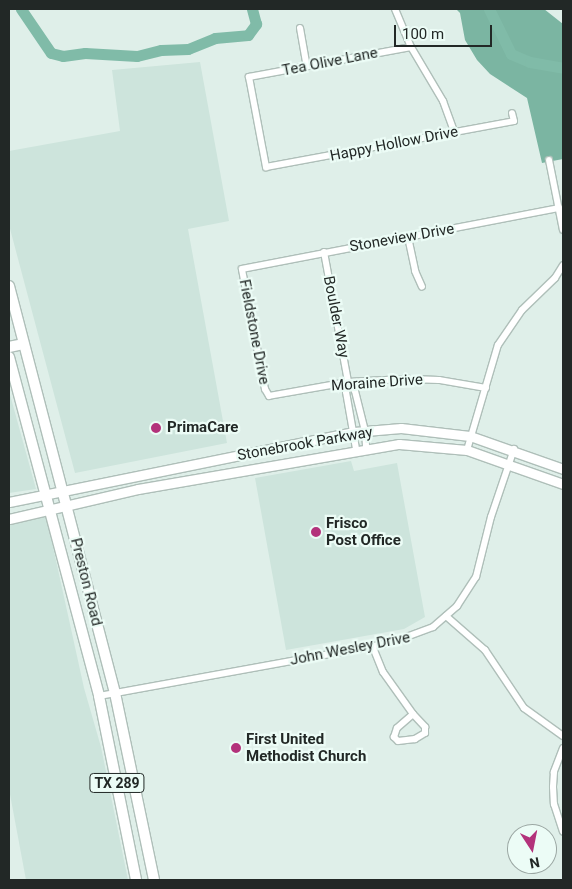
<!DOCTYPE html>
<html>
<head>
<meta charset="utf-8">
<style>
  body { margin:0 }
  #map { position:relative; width:572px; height:889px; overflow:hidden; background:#dfefe9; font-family:Roboto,sans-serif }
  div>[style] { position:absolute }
  .built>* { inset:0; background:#cde4dc }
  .forest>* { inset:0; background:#7bb5a2 }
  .river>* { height:11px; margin:-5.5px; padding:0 5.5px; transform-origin:5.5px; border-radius:5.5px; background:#80bba8 }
  .roads { filter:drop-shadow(1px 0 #afbfb9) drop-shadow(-1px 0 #afbfb9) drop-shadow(0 1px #afbfb9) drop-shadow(0 -1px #afbfb9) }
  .minor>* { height:6px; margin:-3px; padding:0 3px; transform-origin:3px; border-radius:3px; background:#fff }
  .secondary>* { height:9px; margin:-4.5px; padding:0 4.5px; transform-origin:4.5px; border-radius:4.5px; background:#fff }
  .primary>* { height:10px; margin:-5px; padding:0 5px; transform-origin:5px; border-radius:5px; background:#fff }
  .dots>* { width:14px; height:14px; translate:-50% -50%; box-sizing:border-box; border:2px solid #ecfcf6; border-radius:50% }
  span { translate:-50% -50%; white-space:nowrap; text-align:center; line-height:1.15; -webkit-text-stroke:4.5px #ecfcf6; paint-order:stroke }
  .shield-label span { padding:1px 4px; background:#ecfcf6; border:1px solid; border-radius:4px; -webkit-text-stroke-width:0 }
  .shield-label { font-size:14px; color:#222826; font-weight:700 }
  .street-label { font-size:15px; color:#222826 }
  .poi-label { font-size:15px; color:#222826; font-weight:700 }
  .left { translate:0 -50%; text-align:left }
  .frame { position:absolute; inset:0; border:10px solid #222826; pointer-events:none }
  .north { position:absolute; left:507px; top:824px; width:50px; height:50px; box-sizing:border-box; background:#ecfcf6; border:1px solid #9ba7a3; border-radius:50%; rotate:169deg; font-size:14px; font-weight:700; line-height:20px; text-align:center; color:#222826 }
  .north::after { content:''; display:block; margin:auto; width:18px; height:22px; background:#b3327b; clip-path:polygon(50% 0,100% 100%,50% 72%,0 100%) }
  .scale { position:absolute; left:394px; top:25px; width:98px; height:22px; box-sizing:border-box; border:2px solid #222826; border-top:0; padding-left:6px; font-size:15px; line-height:18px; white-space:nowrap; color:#222826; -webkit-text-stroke:4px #ecfcf6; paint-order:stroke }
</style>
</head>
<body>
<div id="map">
  <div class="built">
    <div style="clip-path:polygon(200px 62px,229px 221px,188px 229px,227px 443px,75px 473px,9px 225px,9px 151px,120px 131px,112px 70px)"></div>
    <div style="clip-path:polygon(9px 391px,36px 489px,9px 493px)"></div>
    <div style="clip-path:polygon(351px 461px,354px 471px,397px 463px,425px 617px,404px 629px,286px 650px,255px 478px)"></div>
    <div style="clip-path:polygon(46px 515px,84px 688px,101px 747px,128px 880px,26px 880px,9px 789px,9px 523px)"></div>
  </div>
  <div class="forest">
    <div style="clip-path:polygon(456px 9px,544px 9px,563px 24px,563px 159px,542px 163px,527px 98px,490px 74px,477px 60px,465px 40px,460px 13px)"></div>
  </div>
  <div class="river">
    <div style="left:21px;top:9px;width:53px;rotate:55.7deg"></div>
    <div style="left:51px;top:53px;width:12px;rotate:14deg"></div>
    <div style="left:63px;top:56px;width:22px;rotate:-8deg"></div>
    <div style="left:85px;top:53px;width:52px;rotate:3.3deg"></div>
    <div style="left:137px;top:56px;width:25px;rotate:-14deg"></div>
    <div style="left:161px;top:50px;width:27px;rotate:-2deg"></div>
    <div style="left:188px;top:49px;width:29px;rotate:-22deg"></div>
    <div style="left:215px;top:38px;width:33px;rotate:-5deg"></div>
    <div style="left:248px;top:35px;width:14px;rotate:-54deg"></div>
    <div style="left:256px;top:24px;width:16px;rotate:-105deg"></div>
    <div style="left:489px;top:9px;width:50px;rotate:63.9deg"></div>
    <div style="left:511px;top:54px;width:21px;rotate:23deg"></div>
    <div style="left:530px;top:62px;width:34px;rotate:10deg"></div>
  </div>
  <div class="roads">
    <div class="minor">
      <div style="left:395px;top:9px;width:41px;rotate:67.2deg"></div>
      <div style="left:411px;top:47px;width:63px;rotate:59.3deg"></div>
      <div style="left:443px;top:101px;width:33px;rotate:70deg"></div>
      <div style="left:300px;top:28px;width:39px;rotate:80deg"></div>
      <div style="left:411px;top:47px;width:165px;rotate:169.5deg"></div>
      <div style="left:249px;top:77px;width:92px;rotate:79.3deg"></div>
      <div style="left:266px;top:167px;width:252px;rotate:-10.5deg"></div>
      <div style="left:514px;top:121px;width:8px;rotate:-104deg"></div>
      <div style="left:549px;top:160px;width:71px;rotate:78.7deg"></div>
      <div style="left:408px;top:237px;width:35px;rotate:78deg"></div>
      <div style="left:415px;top:271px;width:17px;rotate:66deg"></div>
      <div style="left:324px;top:252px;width:132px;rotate:79.5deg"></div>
      <div style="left:348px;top:382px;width:10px;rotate:101deg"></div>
      <div style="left:346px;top:392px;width:58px;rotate:80deg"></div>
      <div style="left:348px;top:382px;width:11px;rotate:52deg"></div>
      <div style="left:355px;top:391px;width:41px;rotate:76deg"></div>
      <div style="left:365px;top:431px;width:16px;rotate:86deg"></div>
      <div style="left:486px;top:388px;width:48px;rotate:-170.3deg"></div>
      <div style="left:439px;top:380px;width:35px;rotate:-178deg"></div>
      <div style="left:404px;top:379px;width:56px;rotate:176.9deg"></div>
      <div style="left:348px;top:382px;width:80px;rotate:170deg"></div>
      <div style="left:269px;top:396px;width:8px;rotate:-120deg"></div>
      <div style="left:265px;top:389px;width:122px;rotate:-100.9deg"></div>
      <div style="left:242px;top:269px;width:323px;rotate:-10.9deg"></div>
      <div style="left:467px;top:450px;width:109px;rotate:-73.6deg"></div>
      <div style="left:498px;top:345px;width:42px;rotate:-55.6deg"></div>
      <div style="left:522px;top:310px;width:46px;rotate:-44.1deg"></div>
      <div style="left:555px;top:278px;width:15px;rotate:-58deg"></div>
      <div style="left:446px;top:616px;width:52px;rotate:41.1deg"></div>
      <div style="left:485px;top:650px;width:70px;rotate:56.1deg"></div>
      <div style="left:524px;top:708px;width:48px;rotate:35.7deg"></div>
      <div style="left:372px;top:645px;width:29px;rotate:68deg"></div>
      <div style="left:383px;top:672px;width:52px;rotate:54.5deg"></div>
      <div style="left:99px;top:696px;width:296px;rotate:-10.3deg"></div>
      <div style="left:390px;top:643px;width:46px;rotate:-20.4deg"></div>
      <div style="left:433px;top:627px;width:32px;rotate:-41deg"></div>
      <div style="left:457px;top:606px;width:35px;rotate:-57deg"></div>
      <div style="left:476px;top:577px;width:62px;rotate:-76deg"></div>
      <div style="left:491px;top:517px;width:72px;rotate:-71.3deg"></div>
      <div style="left:413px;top:714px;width:18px;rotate:47deg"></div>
      <div style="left:425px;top:727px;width:6px;rotate:90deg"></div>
      <div style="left:425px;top:733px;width:12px;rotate:149deg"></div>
      <div style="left:415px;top:739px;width:17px;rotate:173deg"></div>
      <div style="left:398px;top:741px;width:6px;rotate:-135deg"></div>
      <div style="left:394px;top:737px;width:9px;rotate:-72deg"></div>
      <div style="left:397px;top:728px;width:21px;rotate:-41deg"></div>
      <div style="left:563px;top:748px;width:26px;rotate:111deg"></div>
      <div style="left:554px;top:772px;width:15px;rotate:94deg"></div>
      <div style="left:553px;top:787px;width:17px;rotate:87deg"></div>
      <div style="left:554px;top:804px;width:29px;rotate:72deg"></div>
    </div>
    <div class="secondary">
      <div style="left:9px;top:502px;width:352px;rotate:-11.5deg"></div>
      <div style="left:354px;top:432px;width:47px;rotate:-4.9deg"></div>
      <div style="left:401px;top:428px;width:69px;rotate:6.6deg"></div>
      <div style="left:470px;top:436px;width:99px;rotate:19.5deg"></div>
      <div style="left:9px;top:519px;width:132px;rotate:-13.1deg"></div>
      <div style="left:138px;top:489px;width:265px;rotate:-9.8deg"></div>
      <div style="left:399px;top:444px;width:68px;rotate:5deg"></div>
      <div style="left:467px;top:450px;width:102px;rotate:19.5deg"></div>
    </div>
    <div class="primary">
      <div style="left:9px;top:286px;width:421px;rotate:75.4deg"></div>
      <div style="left:115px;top:693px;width:191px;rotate:78.2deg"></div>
      <div style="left:9px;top:347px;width:14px;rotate:-12deg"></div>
      <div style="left:9px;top:357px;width:351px;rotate:75.1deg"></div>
      <div style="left:99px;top:696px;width:188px;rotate:78.6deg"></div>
    </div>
  </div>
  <div class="dots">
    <div style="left:156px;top:428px;background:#b3327b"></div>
    <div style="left:316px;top:532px;background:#b3327b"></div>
    <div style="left:236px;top:748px;background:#b3327b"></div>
  </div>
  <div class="shield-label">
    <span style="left:117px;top:783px">TX 289</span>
  </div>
  <div class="street-label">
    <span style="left:330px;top:62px;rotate:-11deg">Tea Olive Lane</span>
    <span style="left:394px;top:144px;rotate:-11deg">Happy Hollow Drive</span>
    <span style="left:402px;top:238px;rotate:-10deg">Stoneview Drive</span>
    <span style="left:336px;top:317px;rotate:79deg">Boulder Way</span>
    <span style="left:254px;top:332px;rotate:79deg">Fieldstone Drive</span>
    <span style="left:377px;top:383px;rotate:-4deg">Moraine Drive</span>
    <span style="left:305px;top:444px;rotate:-10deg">Stonebrook Parkway</span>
    <span style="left:86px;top:582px;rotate:76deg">Preston Road</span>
    <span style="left:350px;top:649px;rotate:-11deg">John Wesley Drive</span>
  </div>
  <div class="poi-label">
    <span class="left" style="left:167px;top:428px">PrimaCare</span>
    <span class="left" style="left:326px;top:532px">Frisco<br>Post Office</span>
    <span class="left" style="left:246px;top:748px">First United<br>Methodist Church</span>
  </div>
  <div class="frame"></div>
  <div class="north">N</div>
  <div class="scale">100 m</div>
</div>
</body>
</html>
